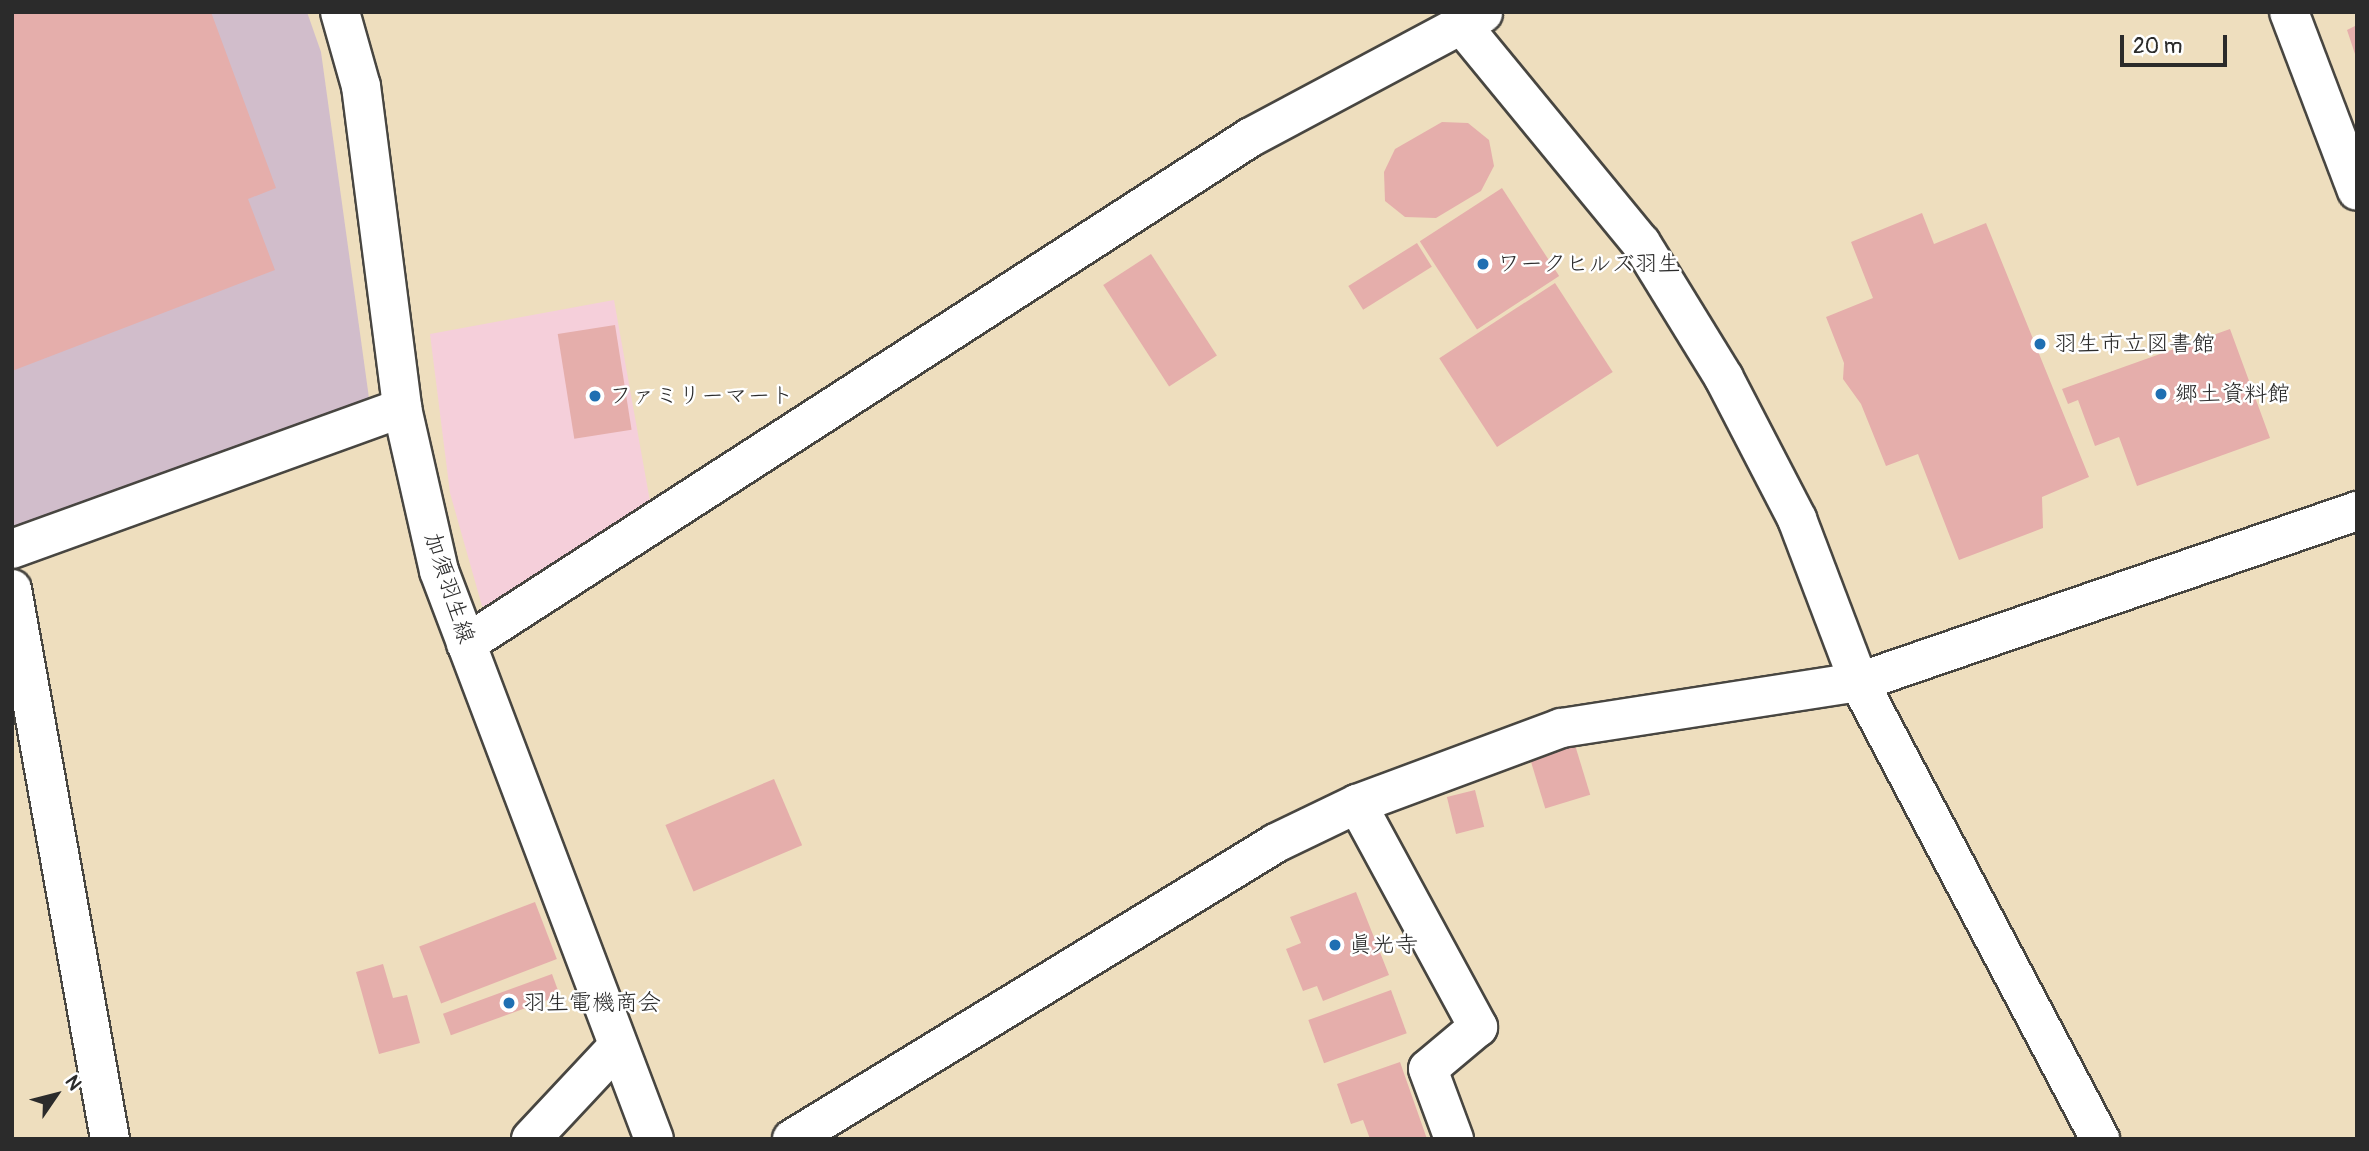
<!DOCTYPE html>
<html>
<head>
<meta charset="utf-8">
<style>
  body { margin:0 }
  #map { position:relative; width:2369px; height:1151px; overflow:hidden; background:#eedebe; font-family:Pangolin,"Klee One",sans-serif }
  div>[style] { position:absolute }
  .built>* { inset:0; background:#f5cfda }
  .industrial>* { inset:0; background:#d1bdcb }
  .building>* { inset:0; background:#e5aeab; transform-origin:0 0 }
  .roads { filter:drop-shadow(2px 0 #484641) drop-shadow(-2px 0 #484641) drop-shadow(0 2px #484641) drop-shadow(0 -2px #484641) }
  .minor>* { height:38px; margin:-19px; padding:0 19px; transform-origin:19px; border-radius:19px; background:#fff }
  .secondary>* { height:38px; margin:-19px; padding:0 19px; transform-origin:19px; border-radius:19px; background:#fff }
  .dots>* { width:19px; height:19px; translate:-50% -50%; box-sizing:border-box; border:4px solid #fff; border-radius:50% }
  span { translate:-50% -50%; white-space:nowrap; text-align:center; line-height:1.15; -webkit-text-stroke:5px #fff; paint-order:stroke }
  .poi-label { font-size:23px; color:#2b2b2b }
  .left { translate:0 -50%; text-align:left }
  .street-label { font-size:23px; color:#2b2b2b }
  .frame { position:absolute; inset:0; border:14px solid #2b2b2b; pointer-events:none }
  .north { position:absolute; left:21px; top:1060px; width:70px; height:70px; -webkit-text-stroke:5px #fff; paint-order:stroke; rotate:55deg; font-size:19px; font-weight:700; line-height:28px; text-align:center; color:#2b2b2b }
  .north::after { content:''; display:block; margin:auto; width:24px; height:32px; background:#2b2b2b; clip-path:polygon(50% 0,100% 100%,50% 72%,0 100%) }
  .scale { position:absolute; left:2120px; top:35px; width:107px; height:32px; box-sizing:border-box; border:4px solid #2b2b2b; border-top:0; padding-left:9px; font-size:21px; line-height:24px; white-space:nowrap; color:#2b2b2b; -webkit-text-stroke:5px #fff; paint-order:stroke }
</style>
</head>
<body>
<div id="map">
  <div class="built">
    <div style="clip-path:polygon(614px 300px,651px 507px,495px 608px,482px 606px,450px 493px,430px 334px)"></div>
  </div>
  <div class="industrial">
    <div style="clip-path:polygon(12px 12px,307px 12px,321px 52px,369px 398px,12px 530px)"></div>
  </div>
  <div class="building">
    <div style="clip-path:polygon(12px 12px,211px 12px,276px 188px,248px 199px,275px 270px,12px 371px)"></div>
    <div style="clip-path:polygon(2357px 25px,2357px 56px,2356px 57px,2347px 30px)"></div>
    <div style="clip-path:polygon(1442px 122px,1468px 123px,1489px 140px,1494px 166px,1481px 191px,1436px 218px,1405px 217px,1385px 201px,1384px 172px,1395px 149px)"></div>
    <div style="left:1502px;top:188px;width:105px;height:98px;rotate:57deg"></div>
    <div style="clip-path:polygon(1922px 213px,1934px 244px,1986px 223px,2089px 477px,2042px 497px,2043px 528px,1959px 560px,1918px 454px,1886px 466px,1861px 404px,1843px 379px,1844px 363px,1826px 317px,1873px 298px,1851px 242px)"></div>
    <div style="left:1417px;top:243px;width:28px;height:81px;rotate:58deg"></div>
    <div style="left:1151px;top:254px;width:121px;height:57px;rotate:57deg"></div>
    <div style="left:1555px;top:283px;width:106px;height:138px;rotate:57deg"></div>
    <div style="left:615px;top:325px;width:106px;height:58px;rotate:81deg"></div>
    <div style="clip-path:polygon(2230px 329px,2270px 438px,2137px 486px,2119px 437px,2095px 446px,2078px 400px,2068px 404px,2062px 389px)"></div>
    <div style="left:1575px;top:745px;width:52px;height:47px;rotate:73deg"></div>
    <div style="left:774px;top:779px;width:72px;height:118px;rotate:67deg"></div>
    <div style="left:1475px;top:790px;width:38px;height:29px;rotate:76deg"></div>
    <div style="clip-path:polygon(1356px 892px,1389px 975px,1323px 1001px,1317px 986px,1303px 991px,1286px 949px,1301px 943px,1290px 917px)"></div>
    <div style="left:535px;top:902px;width:61px;height:124px;rotate:69deg"></div>
    <div style="clip-path:polygon(383px 964px,393px 998px,407px 995px,420px 1043px,379px 1054px,356px 972px)"></div>
    <div style="left:552px;top:974px;width:23px;height:116px;rotate:70deg"></div>
    <div style="left:1391px;top:990px;width:46px;height:88px;rotate:70deg"></div>
    <div style="clip-path:polygon(1400px 1062px,1427px 1139px,1370px 1139px,1363px 1120px,1351px 1124px,1337px 1084px)"></div>
  </div>
  <div class="roads">
    <div class="minor">
      <div style="left:2289px;top:12px;width:191px;rotate:69.2deg"></div>
      <div style="left:1460px;top:23px;width:285px;rotate:50.6deg"></div>
      <div style="left:1641px;top:243px;width:158px;rotate:58.4deg"></div>
      <div style="left:1724px;top:378px;width:159px;rotate:62.6deg"></div>
      <div style="left:1797px;top:519px;width:174px;rotate:69.2deg"></div>
      <div style="left:1859px;top:682px;width:517px;rotate:62.19deg"></div>
      <div style="left:12px;top:549px;width:415px;rotate:-19.9deg"></div>
      <div style="left:12px;top:589px;width:559px;rotate:79.9deg"></div>
      <div style="left:466px;top:644px;width:934px;rotate:-32.86deg"></div>
      <div style="left:1251px;top:137px;width:263px;rotate:-28.1deg"></div>
      <div style="left:1357px;top:804px;width:254px;rotate:61.5deg"></div>
      <div style="left:1478px;top:1027px;width:65px;rotate:140deg"></div>
      <div style="left:1428px;top:1069px;width:75px;rotate:69.6deg"></div>
      <div style="left:792px;top:1139px;width:567px;rotate:-31.45deg"></div>
      <div style="left:1276px;top:843px;width:90px;rotate:-25.7deg"></div>
      <div style="left:1357px;top:804px;width:218px;rotate:-20.4deg"></div>
      <div style="left:1561px;top:728px;width:302px;rotate:-8.8deg"></div>
      <div style="left:1859px;top:682px;width:527px;rotate:-18.95deg"></div>
    </div>
    <div class="secondary">
      <div style="left:340px;top:12px;width:77px;rotate:74.2deg"></div>
      <div style="left:361px;top:86px;width:325px;rotate:82.7deg"></div>
      <div style="left:402px;top:408px;width:167px;rotate:77.2deg"></div>
      <div style="left:439px;top:571px;width:607px;rotate:69.27deg"></div>
      <div style="left:531px;top:1139px;width:126px;rotate:-46.9deg"></div>
    </div>
  </div>
  <div class="dots">
    <div style="left:1483px;top:264px;background:#1f6fb2"></div>
    <div style="left:2040px;top:344px;background:#1f6fb2"></div>
    <div style="left:2161px;top:394px;background:#1f6fb2"></div>
    <div style="left:595px;top:396px;background:#1f6fb2"></div>
    <div style="left:1335px;top:945px;background:#1f6fb2"></div>
    <div style="left:509px;top:1003px;background:#1f6fb2"></div>
  </div>
  <div class="poi-label">
    <span class="left" style="left:1497px;top:264px">ワークヒルズ羽生</span>
    <span class="left" style="left:2054px;top:344px">羽生市立図書館</span>
    <span class="left" style="left:2175px;top:394px">郷土資料館</span>
    <span class="left" style="left:609px;top:396px">ファミリーマート</span>
    <span class="left" style="left:1349px;top:945px">眞光寺</span>
    <span class="left" style="left:523px;top:1003px">羽生電機商会</span>
  </div>
  <div class="street-label">
    <span style="left:449px;top:588px;rotate:72deg">加須羽生線</span>
  </div>
  <div class="frame"></div>
  <div class="north">N</div>
  <div class="scale">20 m</div>
</div>
</body>
</html>
